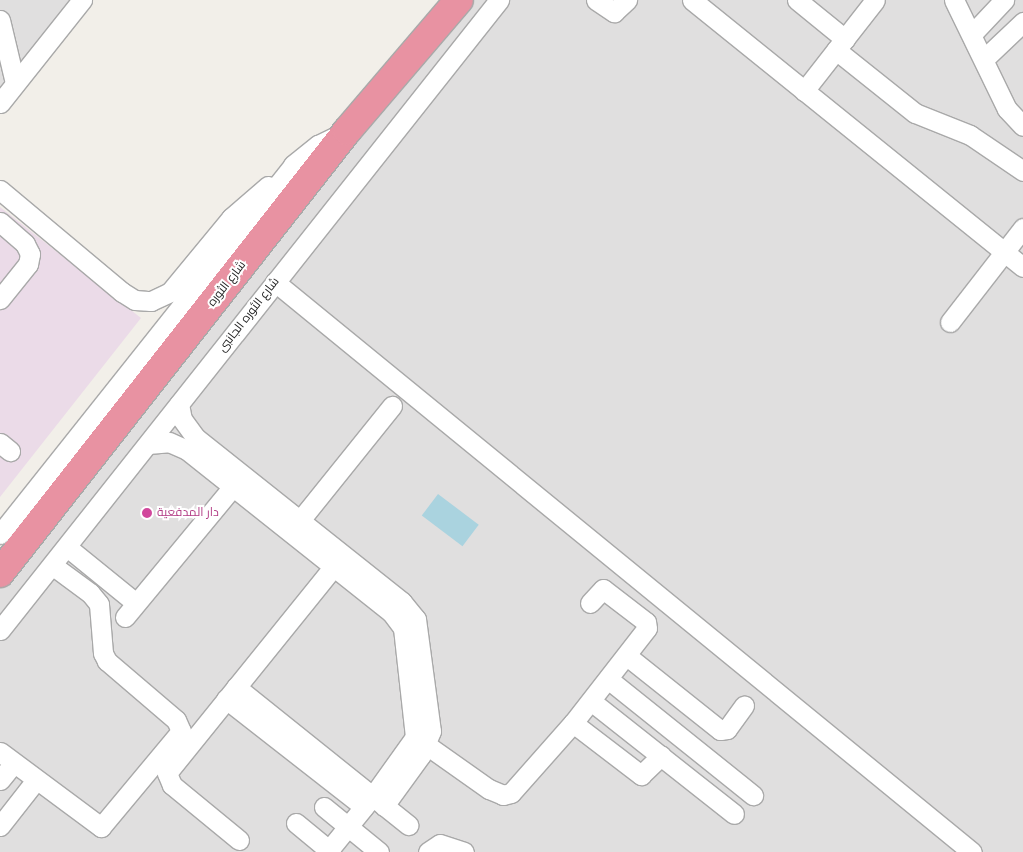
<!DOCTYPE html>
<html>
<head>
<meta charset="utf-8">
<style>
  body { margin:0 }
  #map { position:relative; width:1023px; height:852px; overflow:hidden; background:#f2efe9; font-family:"DM Sans",Cairo,sans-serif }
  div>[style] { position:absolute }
  .residential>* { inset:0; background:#e0dfdf }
  .industrial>* { inset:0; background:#ebdbe8 }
  .water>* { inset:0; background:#aad3df; transform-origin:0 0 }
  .roads { filter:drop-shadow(1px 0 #a9a9a9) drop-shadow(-1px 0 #a9a9a9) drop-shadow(0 1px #a9a9a9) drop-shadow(0 -1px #a9a9a9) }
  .minor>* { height:19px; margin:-9.5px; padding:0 9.5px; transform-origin:9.5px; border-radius:9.5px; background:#fff }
  .highway>* { height:28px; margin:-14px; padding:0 14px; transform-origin:14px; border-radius:14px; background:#e892a2 }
  .dots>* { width:14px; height:14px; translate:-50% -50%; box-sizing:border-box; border:2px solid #fff; border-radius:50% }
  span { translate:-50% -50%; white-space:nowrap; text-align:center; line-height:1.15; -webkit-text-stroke:4px #fff; paint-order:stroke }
  .street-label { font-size:12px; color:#222 }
  .hotel-label { font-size:12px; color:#b23c85 }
  .left { translate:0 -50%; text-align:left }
</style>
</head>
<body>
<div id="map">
  <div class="residential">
    <div style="clip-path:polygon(0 0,75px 0,0 92px)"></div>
    <div style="clip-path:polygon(449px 0,1023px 0,1023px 852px,0 852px,0 567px)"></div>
  </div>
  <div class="industrial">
    <div style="clip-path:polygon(0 207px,141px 318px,0 497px)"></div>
  </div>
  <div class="water">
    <div style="left:438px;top:494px;width:51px;height:27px;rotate:37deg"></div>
  </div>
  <div class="roads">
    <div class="minor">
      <div style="left:596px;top:0;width:22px;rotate:34deg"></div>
      <div style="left:614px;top:12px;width:18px;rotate:-43deg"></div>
      <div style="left:692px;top:0;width:425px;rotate:38.9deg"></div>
      <div style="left:797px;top:0;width:62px;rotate:39.1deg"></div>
      <div style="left:954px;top:0;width:121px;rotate:64.1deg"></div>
      <div style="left:1007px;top:109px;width:23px;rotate:47deg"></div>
      <div style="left:0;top:20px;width:65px;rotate:76.6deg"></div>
      <div style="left:972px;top:34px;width:47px;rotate:-46.7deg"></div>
      <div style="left:836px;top:50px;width:101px;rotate:38.6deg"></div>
      <div style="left:915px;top:113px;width:59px;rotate:21.8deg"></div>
      <div style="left:970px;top:135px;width:64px;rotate:34.2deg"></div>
      <div style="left:984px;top:59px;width:54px;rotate:-43.5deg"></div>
      <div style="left:804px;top:91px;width:115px;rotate:-52deg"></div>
      <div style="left:0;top:103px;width:132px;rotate:-51.5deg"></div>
      <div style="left:0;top:190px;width:159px;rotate:39.9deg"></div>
      <div style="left:122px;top:292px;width:15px;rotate:32deg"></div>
      <div style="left:135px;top:300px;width:16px;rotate:4deg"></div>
      <div style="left:151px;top:301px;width:21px;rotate:-25deg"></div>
      <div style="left:170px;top:292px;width:96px;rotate:-50.5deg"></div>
      <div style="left:231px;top:218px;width:49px;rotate:-40.9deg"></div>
      <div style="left:0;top:222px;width:33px;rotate:41deg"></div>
      <div style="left:25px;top:244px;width:11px;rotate:63deg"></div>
      <div style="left:30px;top:254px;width:10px;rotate:101deg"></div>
      <div style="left:28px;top:264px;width:45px;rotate:128.7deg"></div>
      <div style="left:275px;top:282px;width:900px;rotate:39.28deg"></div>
      <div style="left:950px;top:322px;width:119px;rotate:-52.2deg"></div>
      <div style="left:179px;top:404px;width:15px;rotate:79deg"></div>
      <div style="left:182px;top:419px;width:24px;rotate:54deg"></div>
      <div style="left:196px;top:438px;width:263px;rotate:38.5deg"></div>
      <div style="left:402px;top:602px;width:22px;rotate:51deg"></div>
      <div style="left:416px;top:619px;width:113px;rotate:82.4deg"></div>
      <div style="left:431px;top:731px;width:26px;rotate:113deg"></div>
      <div style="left:421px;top:755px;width:63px;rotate:126deg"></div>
      <div style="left:0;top:443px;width:13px;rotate:39deg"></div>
      <div style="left:148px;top:444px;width:21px;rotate:-5deg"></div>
      <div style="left:169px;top:442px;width:20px;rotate:24deg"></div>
      <div style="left:187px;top:450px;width:260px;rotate:38.5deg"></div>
      <div style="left:391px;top:612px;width:20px;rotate:53deg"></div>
      <div style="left:403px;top:628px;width:110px;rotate:83.7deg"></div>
      <div style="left:415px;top:737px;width:74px;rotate:125.6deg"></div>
      <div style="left:372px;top:797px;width:68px;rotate:129.1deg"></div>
      <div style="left:293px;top:529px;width:158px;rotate:-51.2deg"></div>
      <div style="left:0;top:534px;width:471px;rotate:-51.5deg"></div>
      <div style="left:293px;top:165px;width:32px;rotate:-39deg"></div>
      <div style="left:318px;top:145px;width:28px;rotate:-26deg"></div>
      <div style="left:67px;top:547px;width:89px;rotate:39.1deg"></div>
      <div style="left:125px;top:617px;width:182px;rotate:-50.4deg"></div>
      <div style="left:0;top:630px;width:804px;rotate:-51.62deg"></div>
      <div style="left:627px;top:656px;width:119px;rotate:38.5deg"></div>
      <div style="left:720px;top:730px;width:7px;rotate:-8deg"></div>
      <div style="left:727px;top:729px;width:29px;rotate:-54deg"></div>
      <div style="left:608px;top:679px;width:186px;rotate:38.7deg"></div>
      <div style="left:236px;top:687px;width:221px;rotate:38.7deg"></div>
      <div style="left:226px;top:699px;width:175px;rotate:38deg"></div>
      <div style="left:591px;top:701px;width:182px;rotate:38.3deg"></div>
      <div style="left:573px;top:723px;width:86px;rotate:37.4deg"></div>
      <div style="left:641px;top:775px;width:28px;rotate:-44deg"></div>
      <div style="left:418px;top:739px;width:87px;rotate:35.2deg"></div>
      <div style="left:489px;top:789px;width:15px;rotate:23deg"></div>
      <div style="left:503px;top:795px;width:8px;rotate:-14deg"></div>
      <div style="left:511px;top:793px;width:94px;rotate:-48.5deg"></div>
      <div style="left:573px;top:723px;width:120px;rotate:-52.1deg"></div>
      <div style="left:647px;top:628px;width:6px;rotate:-99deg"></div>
      <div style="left:646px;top:622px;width:54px;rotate:-142.5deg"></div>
      <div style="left:603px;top:589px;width:19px;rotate:133deg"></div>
      <div style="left:0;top:752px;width:126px;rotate:36.6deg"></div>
      <div style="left:101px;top:827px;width:125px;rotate:-50.2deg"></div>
      <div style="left:181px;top:731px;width:12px;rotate:-114deg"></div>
      <div style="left:176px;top:720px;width:91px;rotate:-139.5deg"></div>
      <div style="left:107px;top:661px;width:9px;rotate:-117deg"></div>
      <div style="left:103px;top:653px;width:49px;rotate:-94.7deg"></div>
      <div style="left:99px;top:604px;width:14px;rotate:-129deg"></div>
      <div style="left:90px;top:593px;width:47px;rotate:-143.6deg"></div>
      <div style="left:0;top:780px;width:22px;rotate:-51deg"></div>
      <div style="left:324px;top:807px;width:71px;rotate:39.3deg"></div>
      <div style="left:296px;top:823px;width:45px;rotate:39.6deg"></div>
      <div style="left:0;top:826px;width:58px;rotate:-52deg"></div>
      <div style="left:239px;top:840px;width:87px;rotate:-140.6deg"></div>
      <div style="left:172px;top:785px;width:13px;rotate:-113deg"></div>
      <div style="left:167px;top:773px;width:277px;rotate:-51.1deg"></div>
      <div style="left:428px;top:852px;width:14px;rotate:-34deg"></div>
      <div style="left:440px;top:844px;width:25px;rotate:18deg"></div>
    </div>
    <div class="highway">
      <div style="left:0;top:573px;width:562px;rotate:-51.87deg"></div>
      <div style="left:347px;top:131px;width:172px;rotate:-49.5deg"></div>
    </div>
  </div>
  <div class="dots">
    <div style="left:147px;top:513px;background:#d1479c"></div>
  </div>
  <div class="street-label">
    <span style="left:227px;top:284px;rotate:-52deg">شارع الثوره</span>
    <span style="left:249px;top:315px;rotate:-52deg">شارع الثوره الجانبى</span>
  </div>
  <div class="hotel-label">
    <span class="left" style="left:157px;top:513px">دار المدفعية</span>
  </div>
</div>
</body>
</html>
